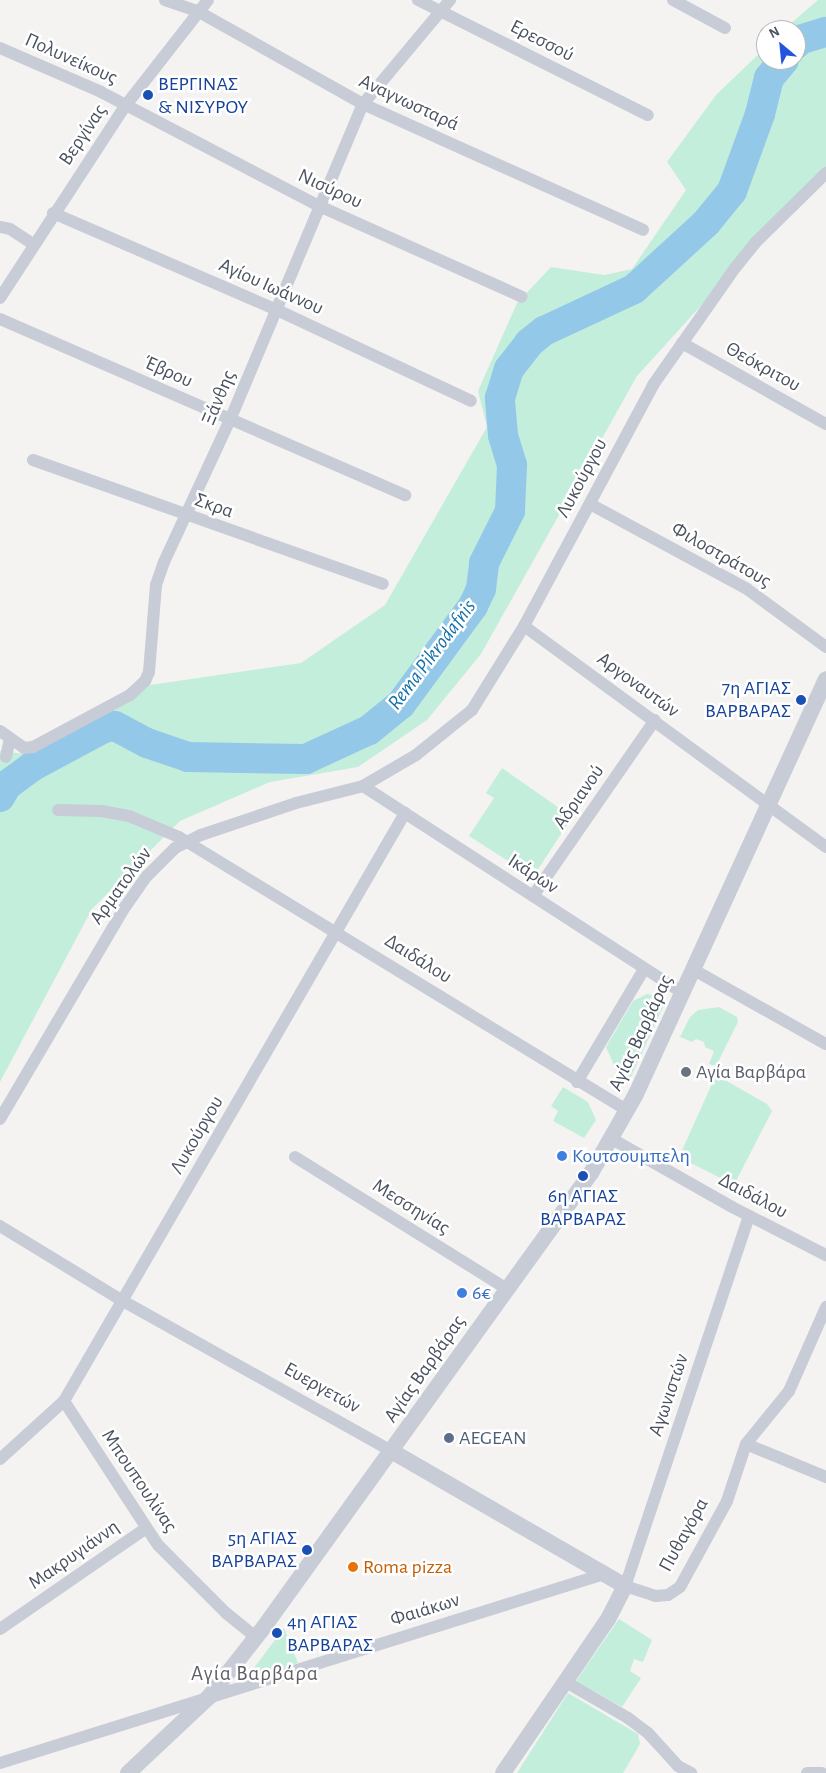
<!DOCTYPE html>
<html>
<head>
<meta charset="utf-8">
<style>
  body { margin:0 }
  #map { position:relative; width:826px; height:1773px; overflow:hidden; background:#f4f3f2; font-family:"Alegreya Sans",sans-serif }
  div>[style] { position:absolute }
  .green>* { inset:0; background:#c4eedc }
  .river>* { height:30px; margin:-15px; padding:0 15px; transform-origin:15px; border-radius:15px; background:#94c8e9 }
  .minor>* { height:12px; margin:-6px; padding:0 6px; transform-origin:6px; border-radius:6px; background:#c7ccd6 }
  .tertiary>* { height:16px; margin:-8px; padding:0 8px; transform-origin:8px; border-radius:8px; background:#c7ccd6 }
  .dots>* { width:14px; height:14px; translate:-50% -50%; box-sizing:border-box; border:2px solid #fff; border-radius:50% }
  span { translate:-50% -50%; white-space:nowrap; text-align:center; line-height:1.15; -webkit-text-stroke:5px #fff; paint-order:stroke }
  .street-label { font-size:20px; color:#4b525f }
  .transit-label { font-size:20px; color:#164399 }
  .left { translate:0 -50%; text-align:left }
  .right { translate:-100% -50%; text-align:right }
  .worship-label { font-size:20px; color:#5b616d }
  .shop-label { font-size:20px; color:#366cbe }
  .service-label { font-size:20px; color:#4e5e75 }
  .food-label { font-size:20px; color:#c56008 }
  .water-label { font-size:21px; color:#1470a9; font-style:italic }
  .neighbourhood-label { font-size:21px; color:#5f6167; letter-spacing:1px }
  .north { position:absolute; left:756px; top:20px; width:50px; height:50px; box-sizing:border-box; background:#fff; border:1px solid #b7babf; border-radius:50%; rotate:332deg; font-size:14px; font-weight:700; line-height:20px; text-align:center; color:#4b525f }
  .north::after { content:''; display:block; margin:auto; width:18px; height:22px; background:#2454dd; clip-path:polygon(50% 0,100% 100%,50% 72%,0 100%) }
</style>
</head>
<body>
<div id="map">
  <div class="green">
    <div style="clip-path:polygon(818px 0,826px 0,826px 168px,637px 376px,481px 654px,427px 720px,358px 767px,270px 782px,180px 821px,92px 909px,0 1082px,0 751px,26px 754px,150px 685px,301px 663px,385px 605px,487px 427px,478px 391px,517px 303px,551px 267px,604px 275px,632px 269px,686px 190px,667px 162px,716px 95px,766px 47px,766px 60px,796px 60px,796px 30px,783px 30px)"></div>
    <div style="clip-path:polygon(502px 768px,572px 817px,533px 877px,469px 836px,494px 798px,486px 793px)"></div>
    <div style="clip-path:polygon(647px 994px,656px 996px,663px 1007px,630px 1079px,624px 1079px,618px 1074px,606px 1047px,633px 1001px)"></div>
    <div style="clip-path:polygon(719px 1007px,737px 1017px,738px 1022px,716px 1066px,709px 1064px,714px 1051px,705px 1047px,704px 1042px,696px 1039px,692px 1042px,680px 1037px,690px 1017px,698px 1010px)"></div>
    <div style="clip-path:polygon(716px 1075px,767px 1104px,772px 1111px,734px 1185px,679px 1157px)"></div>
    <div style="clip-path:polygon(563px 1087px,588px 1102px,596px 1120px,584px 1138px,553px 1121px,558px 1111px,551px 1106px)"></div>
    <div style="clip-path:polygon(619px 1619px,652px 1640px,643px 1662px,634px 1659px,630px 1671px,641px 1678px,622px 1707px,576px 1681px)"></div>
    <div style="clip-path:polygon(284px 1628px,298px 1663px,257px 1676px,253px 1669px)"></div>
    <div style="clip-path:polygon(568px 1693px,638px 1734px,640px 1744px,623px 1773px,517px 1773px)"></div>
  </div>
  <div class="river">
    <div style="left:796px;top:44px;width:5px;rotate:-53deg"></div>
    <div style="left:799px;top:40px;width:28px;rotate:-17deg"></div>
    <div style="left:0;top:797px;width:14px;rotate:-60deg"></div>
    <div style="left:7px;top:785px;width:32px;rotate:-36deg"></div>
    <div style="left:33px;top:766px;width:81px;rotate:-28.2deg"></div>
    <div style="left:104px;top:728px;width:11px;rotate:-10deg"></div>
    <div style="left:115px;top:726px;width:36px;rotate:28deg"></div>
    <div style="left:147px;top:743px;width:43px;rotate:18.9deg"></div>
    <div style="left:188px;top:757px;width:118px;rotate:1deg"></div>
    <div style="left:306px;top:759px;width:69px;rotate:-24.7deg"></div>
    <div style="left:369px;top:730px;width:41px;rotate:-39.1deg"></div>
    <div style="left:401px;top:704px;width:122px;rotate:-53.7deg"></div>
    <div style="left:473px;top:606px;width:19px;rotate:-65deg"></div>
    <div style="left:481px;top:589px;width:26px;rotate:-83deg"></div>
    <div style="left:484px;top:563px;width:58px;rotate:-63.4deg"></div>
    <div style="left:510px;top:511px;width:46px;rotate:-87.5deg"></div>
    <div style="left:512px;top:465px;width:31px;rotate:-107deg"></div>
    <div style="left:503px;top:435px;width:37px;rotate:-95deg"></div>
    <div style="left:500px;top:398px;width:30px;rotate:-73deg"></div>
    <div style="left:509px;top:369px;width:33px;rotate:-52deg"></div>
    <div style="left:529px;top:343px;width:19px;rotate:-39deg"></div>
    <div style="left:544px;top:331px;width:99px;rotate:-25deg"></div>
    <div style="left:634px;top:289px;width:98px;rotate:-42.5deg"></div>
    <div style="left:706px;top:223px;width:41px;rotate:-50.9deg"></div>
    <div style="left:732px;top:191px;width:82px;rotate:-70deg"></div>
    <div style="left:760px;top:114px;width:37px;rotate:-76deg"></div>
    <div style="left:769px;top:78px;width:23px;rotate:-50deg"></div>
  </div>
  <div class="minor">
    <div style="left:165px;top:0;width:36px;rotate:19deg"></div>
    <div style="left:199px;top:12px;width:188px;rotate:29.3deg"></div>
    <div style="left:363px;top:104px;width:307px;rotate:24.2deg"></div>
    <div style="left:418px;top:0;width:257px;rotate:26.6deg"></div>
    <div style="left:673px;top:0;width:59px;rotate:28.3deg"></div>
    <div style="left:0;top:48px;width:110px;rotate:23.5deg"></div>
    <div style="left:101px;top:92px;width:246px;rotate:27.6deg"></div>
    <div style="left:319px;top:206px;width:222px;rotate:24.1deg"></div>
    <div style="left:53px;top:213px;width:244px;rotate:23.4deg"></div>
    <div style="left:277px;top:310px;width:214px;rotate:25.1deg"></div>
    <div style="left:0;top:227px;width:10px;rotate:11deg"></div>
    <div style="left:10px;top:229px;width:27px;rotate:33deg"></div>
    <div style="left:0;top:298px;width:230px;rotate:-56.9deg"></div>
    <div style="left:126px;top:105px;width:133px;rotate:-52deg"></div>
    <div style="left:0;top:319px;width:442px;rotate:23.5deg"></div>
    <div style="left:682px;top:343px;width:165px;rotate:29.4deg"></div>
    <div style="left:33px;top:460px;width:371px;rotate:19.5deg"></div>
    <div style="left:590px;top:504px;width:179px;rotate:28.4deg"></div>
    <div style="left:747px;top:589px;width:98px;rotate:36.3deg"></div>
    <div style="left:524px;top:626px;width:374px;rotate:36.2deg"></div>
    <div style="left:0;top:731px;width:29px;rotate:35deg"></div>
    <div style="left:24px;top:748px;width:9px;rotate:-6deg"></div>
    <div style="left:33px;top:747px;width:110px;rotate:-28.2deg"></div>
    <div style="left:130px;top:695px;width:21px;rotate:-43deg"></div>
    <div style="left:145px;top:681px;width:10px;rotate:-66deg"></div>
    <div style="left:149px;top:672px;width:87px;rotate:-85.4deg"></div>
    <div style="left:156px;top:585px;width:24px;rotate:-71deg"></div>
    <div style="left:164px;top:562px;width:157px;rotate:-65.1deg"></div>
    <div style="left:230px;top:420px;width:343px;rotate:-67.2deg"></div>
    <div style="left:363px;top:104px;width:136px;rotate:-50.1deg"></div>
    <div style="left:6px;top:757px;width:19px;rotate:-78deg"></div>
    <div style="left:363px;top:786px;width:381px;rotate:32.9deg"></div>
    <div style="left:58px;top:810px;width:43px;rotate:1.3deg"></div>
    <div style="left:101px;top:811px;width:28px;rotate:10deg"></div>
    <div style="left:129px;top:816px;width:54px;rotate:22.8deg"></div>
    <div style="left:179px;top:837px;width:526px;rotate:31.39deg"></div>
    <div style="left:533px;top:896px;width:214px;rotate:-55.3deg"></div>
    <div style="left:694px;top:970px;width:151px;rotate:29.3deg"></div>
    <div style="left:577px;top:1082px;width:131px;rotate:-59.3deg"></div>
    <div style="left:0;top:1119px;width:246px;rotate:-59.5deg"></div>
    <div style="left:125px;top:907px;width:38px;rotate:-55deg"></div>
    <div style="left:147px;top:876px;width:40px;rotate:-45deg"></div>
    <div style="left:175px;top:848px;width:29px;rotate:-27deg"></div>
    <div style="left:201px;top:835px;width:100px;rotate:-18.6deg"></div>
    <div style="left:296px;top:803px;width:69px;rotate:-14.2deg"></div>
    <div style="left:363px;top:786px;width:61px;rotate:-30.3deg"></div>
    <div style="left:416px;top:755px;width:72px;rotate:-38.8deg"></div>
    <div style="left:472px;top:710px;width:99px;rotate:-58.2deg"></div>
    <div style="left:524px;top:626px;width:273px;rotate:-61.8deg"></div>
    <div style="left:653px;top:385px;width:143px;rotate:-55deg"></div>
    <div style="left:735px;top:268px;width:32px;rotate:-51deg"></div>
    <div style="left:755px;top:243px;width:100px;rotate:-44.6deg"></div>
    <div style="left:612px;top:1139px;width:138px;rotate:29.5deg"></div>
    <div style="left:732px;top:1207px;width:106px;rotate:27.1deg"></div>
    <div style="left:295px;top:1157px;width:250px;rotate:31.9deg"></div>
    <div style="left:749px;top:1216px;width:390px;rotate:108.5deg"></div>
    <div style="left:625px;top:1586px;width:32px;rotate:18deg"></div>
    <div style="left:655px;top:1596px;width:13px;rotate:-4deg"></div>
    <div style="left:668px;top:1595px;width:14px;rotate:-34deg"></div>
    <div style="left:680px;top:1587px;width:98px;rotate:-61.3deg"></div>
    <div style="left:727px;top:1501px;width:60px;rotate:-71.6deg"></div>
    <div style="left:746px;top:1444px;width:68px;rotate:-50.9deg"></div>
    <div style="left:789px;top:1391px;width:92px;rotate:-66.2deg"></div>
    <div style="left:0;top:1226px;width:144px;rotate:31.4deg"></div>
    <div style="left:123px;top:1301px;width:309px;rotate:29.2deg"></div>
    <div style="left:64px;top:1401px;width:172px;rotate:56.9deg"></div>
    <div style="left:158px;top:1545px;width:96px;rotate:45deg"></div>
    <div style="left:226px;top:1613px;width:38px;rotate:39deg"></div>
    <div style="left:746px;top:1444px;width:87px;rotate:22.4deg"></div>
    <div style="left:0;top:1459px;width:86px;rotate:-42.2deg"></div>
    <div style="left:64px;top:1401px;width:680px;rotate:-59.89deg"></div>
    <div style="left:0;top:1629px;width:176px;rotate:-34.6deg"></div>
    <div style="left:566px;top:1682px;width:72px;rotate:30.1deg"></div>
    <div style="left:628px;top:1718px;width:25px;rotate:37deg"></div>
    <div style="left:648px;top:1733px;width:45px;rotate:47.7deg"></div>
    <div style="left:678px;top:1766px;width:15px;rotate:28deg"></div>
    <div style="left:0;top:1763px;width:633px;rotate:-17.38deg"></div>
    <div style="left:807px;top:1773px;width:15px"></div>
  </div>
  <div class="tertiary">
    <div style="left:393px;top:1452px;width:268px;rotate:30deg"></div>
    <div style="left:625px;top:1586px;width:37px;rotate:117deg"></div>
    <div style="left:608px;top:1619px;width:186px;rotate:124.3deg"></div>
    <div style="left:128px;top:1773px;width:110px;rotate:-43.2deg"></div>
    <div style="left:208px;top:1698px;width:85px;rotate:-51.7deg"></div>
    <div style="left:261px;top:1631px;width:565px;rotate:-54.23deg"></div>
    <div style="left:591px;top:1173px;width:91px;rotate:-60.3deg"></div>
    <div style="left:636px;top:1094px;width:456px;rotate:-65.4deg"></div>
  </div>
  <div class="dots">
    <div style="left:148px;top:95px;background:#1a4fb4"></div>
    <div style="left:801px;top:700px;background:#1a4fb4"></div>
    <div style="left:686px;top:1072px;background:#6b7280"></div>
    <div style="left:562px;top:1156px;background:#3f7fe0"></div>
    <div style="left:583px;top:1176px;background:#1a4fb4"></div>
    <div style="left:462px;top:1293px;background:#3f7fe0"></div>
    <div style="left:449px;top:1438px;background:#5c6f8a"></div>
    <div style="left:307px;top:1550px;background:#1a4fb4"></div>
    <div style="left:353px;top:1567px;background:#e8710a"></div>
    <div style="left:277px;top:1633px;background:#1a4fb4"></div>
  </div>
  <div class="street-label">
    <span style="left:542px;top:41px;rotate:27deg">Ερεσσού</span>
    <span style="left:71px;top:59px;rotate:24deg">Πολυνείκους</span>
    <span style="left:409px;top:103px;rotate:25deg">Αναγνωσταρά</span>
    <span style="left:83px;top:135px;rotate:-56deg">Βεργίνας</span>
    <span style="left:330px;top:189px;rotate:25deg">Νισύρου</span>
    <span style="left:271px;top:287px;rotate:24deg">Αγίου Ιωάννου</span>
    <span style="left:763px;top:367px;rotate:29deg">Θεόκριτου</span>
    <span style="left:168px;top:372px;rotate:24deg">Έβρου</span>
    <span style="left:219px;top:398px;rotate:-67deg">Ξάνθης</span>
    <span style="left:582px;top:478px;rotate:-62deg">Λυκούργου</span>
    <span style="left:214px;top:506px;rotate:20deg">Σκρα</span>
    <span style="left:721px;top:555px;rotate:30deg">Φιλοστράτους</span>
    <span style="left:638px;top:685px;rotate:36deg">Αργοναυτών</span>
    <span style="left:579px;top:797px;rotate:-55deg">Αδριανού</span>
    <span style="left:533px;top:874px;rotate:33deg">Ικάρων</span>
    <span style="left:121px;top:886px;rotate:-54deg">Αρματολών</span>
    <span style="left:418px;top:959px;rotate:32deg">Δαιδάλου</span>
    <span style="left:641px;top:1033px;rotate:-65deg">Αγίας Βαρβάρας</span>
    <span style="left:197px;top:1135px;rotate:-60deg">Λυκούργου</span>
    <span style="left:753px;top:1196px;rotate:28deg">Δαιδάλου</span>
    <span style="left:411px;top:1207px;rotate:32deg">Μεσσηνίας</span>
    <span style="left:425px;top:1369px;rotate:-55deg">Αγίας Βαρβάρας</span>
    <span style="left:322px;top:1388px;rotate:29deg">Ευεργετών</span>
    <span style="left:669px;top:1395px;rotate:-71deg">Αγωνιστών</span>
    <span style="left:139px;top:1481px;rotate:56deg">Μπουπουλίνας</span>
    <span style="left:684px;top:1535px;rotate:-61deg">Πυθαγόρα</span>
    <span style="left:74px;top:1555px;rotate:-35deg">Μακρυγιάννη</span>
    <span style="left:425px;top:1610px;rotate:-17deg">Φαιάκων</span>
  </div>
  <div class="transit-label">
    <span class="left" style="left:158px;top:96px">ΒΕΡΓΙΝΑΣ<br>&amp; ΝΙΣΥΡΟΥ</span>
    <span class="right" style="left:791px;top:700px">7η ΑΓΙΑΣ<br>ΒΑΡΒΑΡΑΣ</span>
    <span style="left:583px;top:1208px">6η ΑΓΙΑΣ<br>ΒΑΡΒΑΡΑΣ</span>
    <span class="right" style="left:297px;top:1550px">5η ΑΓΙΑΣ<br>ΒΑΡΒΑΡΑΣ</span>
    <span class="left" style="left:287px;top:1634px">4η ΑΓΙΑΣ<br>ΒΑΡΒΑΡΑΣ</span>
  </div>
  <div class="worship-label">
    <span class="left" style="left:696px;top:1072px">Αγία Βαρβάρα</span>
  </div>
  <div class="shop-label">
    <span class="left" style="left:572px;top:1156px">Κουτσουμπελη</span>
    <span class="left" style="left:472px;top:1293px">6€</span>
  </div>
  <div class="service-label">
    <span class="left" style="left:459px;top:1438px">AEGEAN</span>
  </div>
  <div class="food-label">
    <span class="left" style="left:363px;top:1567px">Roma pizza</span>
  </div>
  <div class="water-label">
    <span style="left:432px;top:655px;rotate:-53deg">Rema Pikrodafnis</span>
  </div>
  <div class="neighbourhood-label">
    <span style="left:255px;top:1674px">Αγία Βαρβάρα</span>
  </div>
  <div class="north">N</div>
</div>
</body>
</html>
